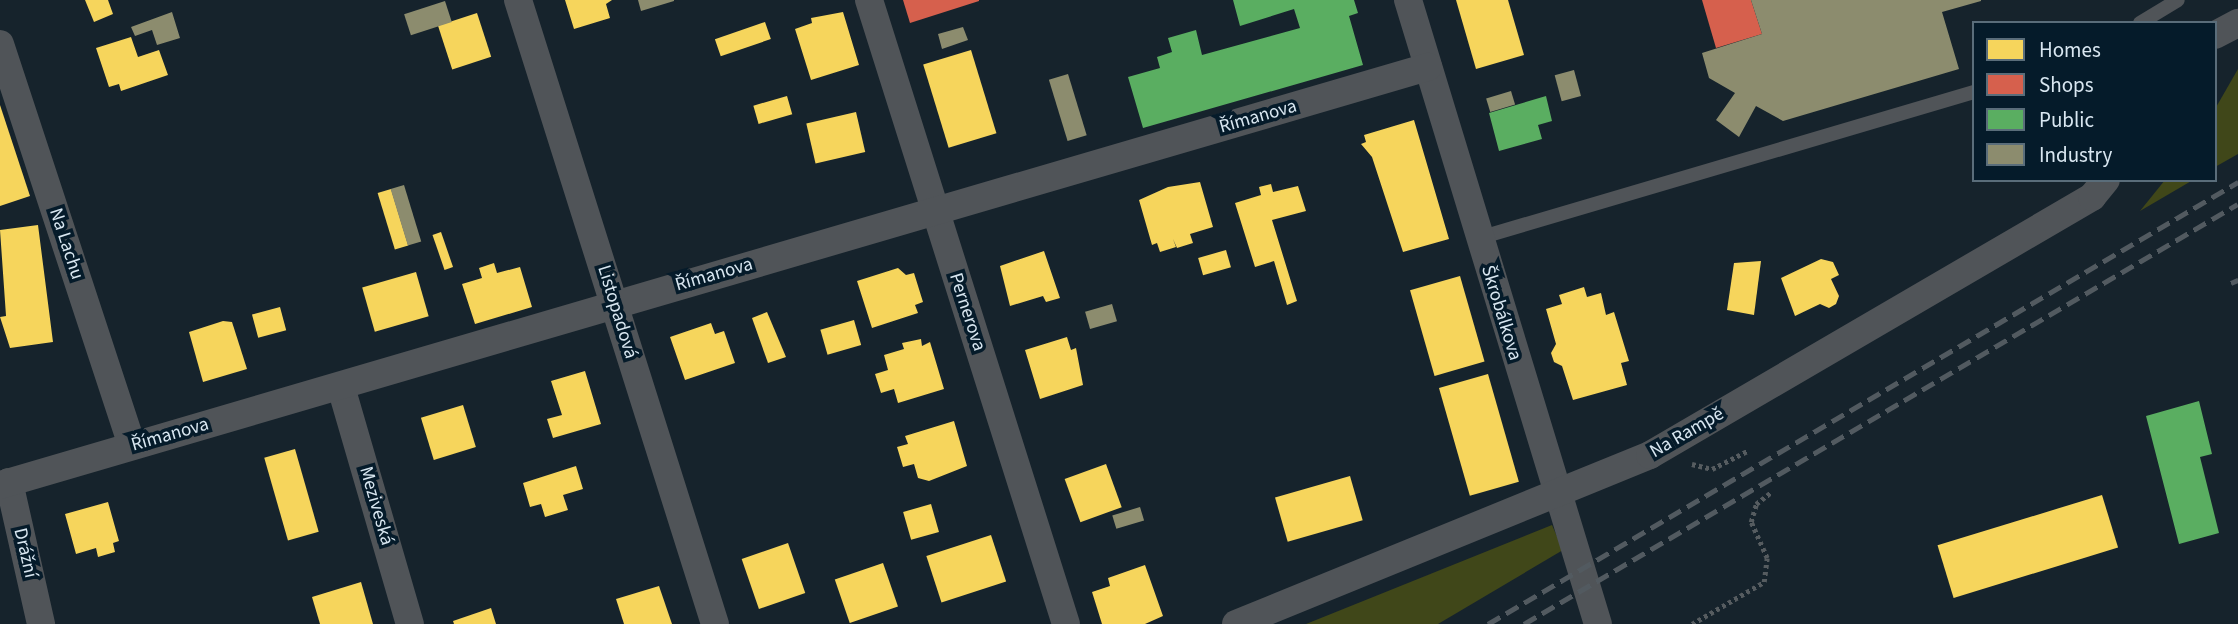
<!DOCTYPE html>
<html>
<head>
<meta charset="utf-8">
<style>
  body { margin:0 }
  #map { position:relative; width:2238px; height:624px; overflow:hidden; background:#16232c; font-family:"Source Sans 3",sans-serif }
  div>[style] { position:absolute }
  .forest>* { inset:0; background:#404719 }
  .homes>* { inset:0; background:#f6d55c; transform-origin:0 0 }
  .shops>* { inset:0; background:#d6604d }
  .public>* { inset:0; background:#5aae61 }
  .industry>* { inset:0; background:#8c8c6e; transform-origin:0 0 }
  .path>* { height:4.5px; margin-top:-2.25px; transform-origin:0; background:repeating-linear-gradient(90deg,#565c60 0 3.5px,transparent 0 7px) }
  .lane>* { height:14px; margin:-7px; padding:0 7px; transform-origin:7px; border-radius:7px; background:#505458 }
  .street>* { height:28px; margin:-14px; padding:0 14px; transform-origin:14px; border-radius:14px; background:#505458 }
  .rail>* { height:5px; margin-top:-2.5px; transform-origin:0; background:repeating-linear-gradient(90deg,#525a60 0 14px,transparent 0 21px) }
  span { translate:-50% -50%; white-space:nowrap; text-align:center; line-height:1.15; -webkit-text-stroke:7px #051b2a; paint-order:stroke }
  .street-label { font-size:19px; color:#d9e7f1 }
  .legend { position:absolute; left:1972px; top:21px; width:245px; height:161px; box-sizing:border-box; background:#051b2a; border:2px solid #5a6d7a; margin:0; padding:9px 12px; list-style:none; font-size:21px; color:#d9e7f1 }
  .legend li { display:flex; align-items:center; gap:14px; height:35px }
  .legend b { width:35px; border:2px solid #5a6d7a }
</style>
</head>
<body>
<div id="map">
  <div class="forest">
    <div style="clip-path:polygon(2238px 69px,2238px 154px,2215px 167px,2215px 109px)"></div>
    <div style="clip-path:polygon(2165px 180px,2193px 180px,2140px 211px)"></div>
    <div style="clip-path:polygon(1552px 525px,1563px 550px,1438px 624px,1306px 624px)"></div>
  </div>
  <div class="homes">
    <div style="clip-path:polygon(85px 0,108px 0,113px 14px,94px 22px)"></div>
    <div style="clip-path:polygon(565px 0,612px 0,606px 4px,610px 18px,574px 29px)"></div>
    <div style="clip-path:polygon(1456px 0,1508px 0,1524px 55px,1476px 69px)"></div>
    <div style="clip-path:polygon(843px 12px,859px 65px,811px 80px,795px 29px,812px 23px,811px 18px)"></div>
    <div style="left:477px;top:13px;width:46px;height:41px;rotate:72deg"></div>
    <div style="left:765px;top:22px;width:18px;height:53px;rotate:71deg"></div>
    <div style="clip-path:polygon(131px 37px,138px 57px,159px 50px,168px 75px,121px 91px,119px 84px,109px 87px,96px 48px)"></div>
    <div style="left:971px;top:50px;width:87px;height:50px;rotate:73deg"></div>
    <div style="left:787px;top:96px;width:19px;height:35px;rotate:74deg"></div>
    <div style="clip-path:polygon(0 105px,30px 196px,0 206px)"></div>
    <div style="left:856px;top:112px;width:41px;height:51px;rotate:77deg"></div>
    <div style="clip-path:polygon(1414px 120px,1449px 239px,1403px 252px,1372px 157px,1361px 144px,1366px 142px,1364px 135px)"></div>
    <div style="clip-path:polygon(1200px 182px,1213px 227px,1190px 234px,1193px 243px,1177px 248px,1173px 239px,1176px 247px,1160px 252px,1157px 243px,1152px 245px,1139px 200px,1168px 187px)"></div>
    <div style="clip-path:polygon(1271px 184px,1273px 192px,1298px 186px,1306px 211px,1272px 220px,1297px 301px,1287px 305px,1274px 261px,1255px 267px,1235px 203px,1261px 195px,1259px 187px)"></div>
    <div style="left:391px;top:189px;width:59px;height:14px;rotate:73deg"></div>
    <div style="clip-path:polygon(38px 225px,53px 342px,10px 348px,0 317px,6px 316px,0 230px)"></div>
    <div style="left:441px;top:232px;width:37px;height:9px;rotate:71deg"></div>
    <div style="left:1226px;top:250px;width:18px;height:29px;rotate:74deg"></div>
    <div style="clip-path:polygon(1044px 251px,1060px 298px,1046px 302px,1043px 296px,1010px 306px,1000px 266px)"></div>
    <div style="clip-path:polygon(1821px 259px,1833px 262px,1839px 275px,1831px 279px,1839px 296px,1836px 304px,1829px 308px,1820px 304px,1795px 316px,1781px 278px)"></div>
    <div style="clip-path:polygon(1761px 261px,1754px 315px,1727px 310px,1734px 263px)"></div>
    <div style="clip-path:polygon(494px 263px,497px 273px,520px 267px,532px 307px,475px 324px,462px 284px,482px 278px,479px 268px)"></div>
    <div style="clip-path:polygon(898px 268px,906px 275px,914px 273px,923px 302px,915px 305px,918px 313px,872px 328px,857px 281px)"></div>
    <div style="left:416px;top:272px;width:46px;height:56px;rotate:74deg"></div>
    <div style="left:1460px;top:276px;width:89px;height:52px;rotate:74deg"></div>
    <div style="clip-path:polygon(1584px 287px,1587px 297px,1601px 293px,1606px 315px,1614px 312px,1629px 361px,1621px 363px,1627px 385px,1573px 400px,1562px 366px,1554px 362px,1551px 353px,1556px 344px,1546px 309px,1562px 304px,1559px 295px)"></div>
    <div style="left:280px;top:307px;width:24px;height:29px;rotate:75deg"></div>
    <div style="clip-path:polygon(767px 312px,786px 357px,768px 363px,752px 318px)"></div>
    <div style="left:854px;top:320px;width:26px;height:35px;rotate:74deg"></div>
    <div style="clip-path:polygon(223px 321px,232px 322px,247px 369px,203px 382px,189px 332px)"></div>
    <div style="clip-path:polygon(711px 323px,715px 334px,724px 331px,735px 363px,685px 380px,670px 337px)"></div>
    <div style="clip-path:polygon(1067px 337px,1071px 350px,1076px 348px,1083px 385px,1040px 399px,1025px 350px)"></div>
    <div style="clip-path:polygon(921px 339px,922px 346px,930px 342px,944px 389px,898px 403px,894px 389px,881px 393px,875px 374px,888px 370px,884px 355px,904px 349px,902px 343px)"></div>
    <div style="clip-path:polygon(585px 371px,601px 424px,553px 438px,547px 419px,562px 415px,551px 381px)"></div>
    <div style="left:1488px;top:374px;width:112px;height:51px;rotate:74deg"></div>
    <div style="left:463px;top:405px;width:44px;height:44px;rotate:73deg"></div>
    <div style="clip-path:polygon(954px 421px,967px 466px,929px 481px,918px 478px,914px 464px,903px 467px,897px 447px,908px 444px,905px 436px)"></div>
    <div style="left:295px;top:449px;width:86px;height:32px;rotate:74deg"></div>
    <div style="left:1106px;top:464px;width:46px;height:44px;rotate:70deg"></div>
    <div style="clip-path:polygon(576px 466px,583px 489px,563px 495px,568px 510px,545px 517px,541px 504px,530px 507px,523px 483px)"></div>
    <div style="left:1350px;top:476px;width:46px;height:78px;rotate:74deg"></div>
    <div style="left:2102px;top:495px;width:55px;height:172px;rotate:73deg"></div>
    <div style="clip-path:polygon(108px 502px,119px 541px,113px 543px,115px 552px,98px 557px,96px 548px,76px 554px,65px 514px)"></div>
    <div style="left:931px;top:504px;width:29px;height:29px;rotate:74deg"></div>
    <div style="left:991px;top:535px;width:49px;height:68px;rotate:72deg"></div>
    <div style="left:788px;top:543px;width:53px;height:49px;rotate:71deg"></div>
    <div style="left:883px;top:563px;width:46px;height:51px;rotate:71deg"></div>
    <div style="clip-path:polygon(1145px 565px,1163px 616px,1145px 624px,1102px 624px,1092px 592px,1110px 586px,1108px 578px)"></div>
    <div style="clip-path:polygon(361px 582px,373px 624px,320px 624px,312px 597px)"></div>
    <div style="clip-path:polygon(659px 586px,672px 624px,624px 624px,616px 599px)"></div>
    <div style="clip-path:polygon(491px 608px,496px 624px,454px 624px,453px 621px)"></div>
  </div>
  <div class="shops">
    <div style="clip-path:polygon(903px 0,979px 0,979px 1px,910px 23px)"></div>
    <div style="clip-path:polygon(1702px 0,1751px 0,1762px 34px,1716px 48px)"></div>
  </div>
  <div class="public">
    <div style="clip-path:polygon(1233px 0,1354px 0,1358px 13px,1349px 16px,1363px 65px,1143px 128px,1128px 77px,1160px 68px,1157px 57px,1172px 52px,1168px 38px,1196px 30px,1202px 55px,1300px 28px,1294px 9px,1240px 26px)"></div>
    <div style="clip-path:polygon(1546px 96px,1552px 121px,1538px 125px,1542px 139px,1499px 151px,1489px 113px)"></div>
    <div style="clip-path:polygon(2199px 401px,2212px 454px,2200px 457px,2219px 533px,2179px 544px,2146px 416px)"></div>
  </div>
  <div class="industry">
    <div style="clip-path:polygon(638px 0,674px 0,674px 1px,641px 11px)"></div>
    <div style="clip-path:polygon(1751px 0,1981px 0,1981px 1px,1942px 12px,1959px 69px,1783px 121px,1756px 106px,1739px 137px,1716px 120px,1735px 93px,1709px 78px,1702px 53px,1762px 34px)"></div>
    <div style="left:445px;top:1px;width:22px;height:43px;rotate:72deg"></div>
    <div style="clip-path:polygon(172px 12px,180px 38px,157px 45px,152px 30px,135px 36px,131px 27px)"></div>
    <div style="clip-path:polygon(963px 27px,968px 40px,942px 49px,938px 34px)"></div>
    <div style="left:1574px;top:70px;width:27px;height:20px;rotate:75deg"></div>
    <div style="left:1068px;top:74px;width:64px;height:20px;rotate:73deg"></div>
    <div style="left:1511px;top:91px;width:14px;height:26px;rotate:73deg"></div>
    <div style="left:404px;top:185px;width:59px;height:14px;rotate:73deg"></div>
    <div style="left:1112px;top:304px;width:18px;height:28px;rotate:74deg"></div>
    <div style="left:1140px;top:507px;width:14px;height:29px;rotate:73deg"></div>
  </div>
  <div class="path">
    <div style="left:1692px;top:464px;width:21px;rotate:14deg"></div>
    <div style="left:1712px;top:469px;width:39px;rotate:-27deg"></div>
    <div style="left:1692px;top:624px;width:83px;rotate:-30.3deg"></div>
    <div style="left:1764px;top:582px;width:24px;rotate:-83deg"></div>
    <div style="left:1767px;top:558px;width:39px;rotate:-114deg"></div>
    <div style="left:1751px;top:522px;width:19px;rotate:-74deg"></div>
    <div style="left:1756px;top:504px;width:18px;rotate:-38deg"></div>
  </div>
  <div class="lane">
    <div style="left:2140px;top:23px;width:44px;rotate:-31.2deg"></div>
    <div style="left:1479px;top:238px;width:516px;rotate:-16.43deg"></div>
  </div>
  <div class="street">
    <div style="left:518px;top:0;width:654px;rotate:72.48deg"></div>
    <div style="left:869px;top:0;width:654px;rotate:72.48deg"></div>
    <div style="left:1408px;top:0;width:652px;rotate:73.07deg"></div>
    <div style="left:2215px;top:35px;width:26px;rotate:-28deg"></div>
    <div style="left:0;top:44px;width:422px;rotate:71.8deg"></div>
    <div style="left:341px;top:387px;width:247px;rotate:73.8deg"></div>
    <div style="left:9px;top:482px;width:146px;rotate:77.3deg"></div>
    <div style="left:0;top:485px;width:1488px;rotate:-16.32deg"></div>
    <div style="left:1236px;top:624px;width:447px;rotate:-22.2deg"></div>
    <div style="left:1650px;top:455px;width:512px;rotate:-30.27deg"></div>
    <div style="left:2092px;top:197px;width:22px;rotate:-51deg"></div>
  </div>
  <div class="rail">
    <div style="left:2231px;top:283px;width:8px;rotate:-23deg"></div>
    <div style="left:1488px;top:624px;width:871px;rotate:-30.51deg"></div>
    <div style="left:1524px;top:624px;width:828px;rotate:-30.47deg"></div>
  </div>
  <div class="street-label">
    <span style="left:1258px;top:117px;rotate:-16deg">Římanova</span>
    <span style="left:66px;top:244px;rotate:72deg">Na Lachu</span>
    <span style="left:714px;top:275px;rotate:-16deg">Římanova</span>
    <span style="left:617px;top:312px;rotate:73deg">Listopadová</span>
    <span style="left:967px;top:312px;rotate:72deg">Pernerova</span>
    <span style="left:1501px;top:313px;rotate:73deg">Škrobálkova</span>
    <span style="left:1687px;top:433px;rotate:-30deg">Na Rampě</span>
    <span style="left:170px;top:435px;rotate:-16deg">Římanova</span>
    <span style="left:376px;top:506px;rotate:74deg">Meziveská</span>
    <span style="left:25px;top:553px;rotate:77deg">Drážní</span>
  </div>
  <ul class="legend">
  <li><b style="height:19px;background:#f6d55c"></b>Homes</li>
  <li><b style="height:19px;background:#d6604d"></b>Shops</li>
  <li><b style="height:19px;background:#5aae61"></b>Public</li>
  <li><b style="height:19px;background:#8c8c6e"></b>Industry</li>
  </ul>
</div>
</body>
</html>
